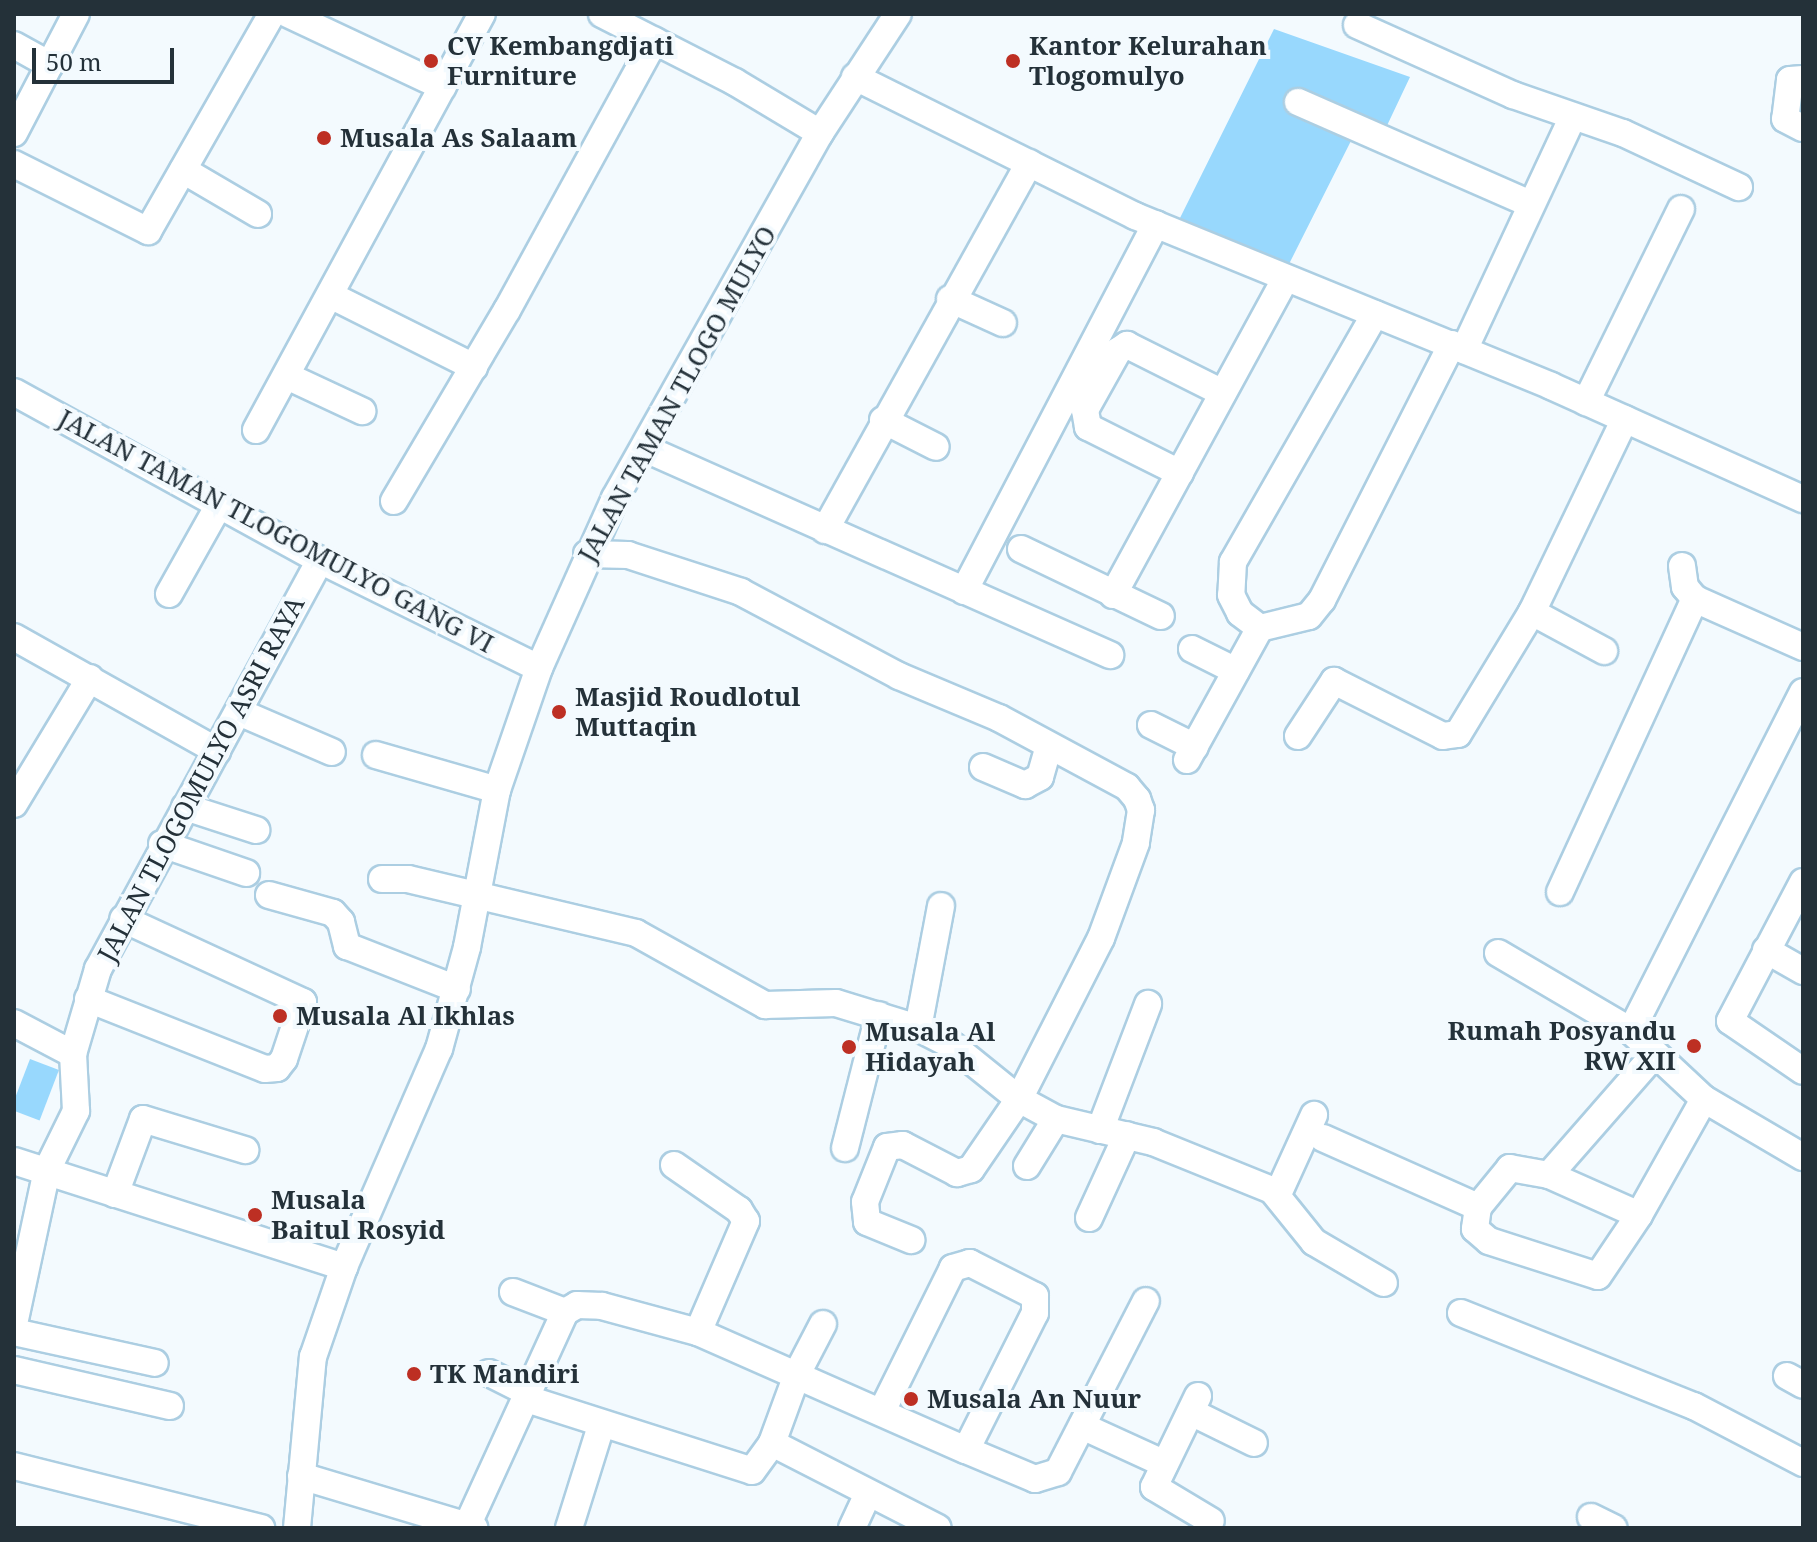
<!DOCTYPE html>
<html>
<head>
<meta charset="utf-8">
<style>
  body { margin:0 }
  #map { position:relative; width:1817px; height:1542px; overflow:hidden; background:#f3fafe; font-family:"Noto Serif",serif }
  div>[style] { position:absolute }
  .green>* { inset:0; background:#98d8fd; transform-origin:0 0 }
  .roads { filter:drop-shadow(2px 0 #accee2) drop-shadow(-2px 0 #accee2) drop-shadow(0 2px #accee2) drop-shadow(0 -2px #accee2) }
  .minor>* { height:26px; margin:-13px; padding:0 13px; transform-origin:13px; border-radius:13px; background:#fff }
  .dots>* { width:22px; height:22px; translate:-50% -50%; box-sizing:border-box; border:4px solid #f3fafe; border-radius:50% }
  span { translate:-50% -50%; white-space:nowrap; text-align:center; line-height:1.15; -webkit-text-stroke:8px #f3fafe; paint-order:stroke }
  .poi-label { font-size:26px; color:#243139; font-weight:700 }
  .left { translate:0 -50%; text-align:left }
  .right { translate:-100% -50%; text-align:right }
  .street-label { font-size:26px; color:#243139 }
  .frame { position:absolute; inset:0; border:16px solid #243139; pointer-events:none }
  .scale { position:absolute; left:32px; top:48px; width:142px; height:36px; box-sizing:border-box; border:4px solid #243139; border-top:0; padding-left:10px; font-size:24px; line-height:28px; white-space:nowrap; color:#243139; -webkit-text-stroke:6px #f3fafe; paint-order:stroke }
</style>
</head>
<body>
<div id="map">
  <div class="green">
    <div style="clip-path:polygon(1274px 29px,1410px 77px,1383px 134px,1360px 123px,1287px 268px,1178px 222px)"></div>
    <div style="left:30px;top:1059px;width:31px;height:54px;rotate:21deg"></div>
  </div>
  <div class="roads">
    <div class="minor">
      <div style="left:288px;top:14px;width:171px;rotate:25.2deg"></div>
      <div style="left:602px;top:14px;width:149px;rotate:27.1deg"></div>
      <div style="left:735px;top:82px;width:99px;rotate:31deg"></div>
      <div style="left:1357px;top:25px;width:171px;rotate:24.2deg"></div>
      <div style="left:1513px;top:95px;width:116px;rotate:19.1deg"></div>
      <div style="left:1623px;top:133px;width:128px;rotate:25deg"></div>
      <div style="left:14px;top:45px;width:41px;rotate:29.1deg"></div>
      <div style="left:855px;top:77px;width:313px;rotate:26.4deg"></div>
      <div style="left:1135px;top:216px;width:449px;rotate:22.2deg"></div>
      <div style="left:1551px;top:386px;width:276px;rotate:24.2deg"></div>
      <div style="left:1803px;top:79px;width:13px;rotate:176deg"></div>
      <div style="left:1790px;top:80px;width:39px;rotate:97deg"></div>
      <div style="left:1785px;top:119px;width:20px;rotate:27deg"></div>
      <div style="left:1298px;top:102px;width:253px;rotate:23.7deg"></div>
      <div style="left:14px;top:133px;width:134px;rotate:-62.5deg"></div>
      <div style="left:14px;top:164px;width:150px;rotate:26.6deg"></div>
      <div style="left:148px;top:231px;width:250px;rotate:-60.3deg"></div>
      <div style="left:183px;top:170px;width:87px;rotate:30.4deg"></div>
      <div style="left:332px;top:296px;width:159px;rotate:26.6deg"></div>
      <div style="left:950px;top:299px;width:58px;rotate:24.4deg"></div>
      <div style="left:1375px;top:314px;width:286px;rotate:119.8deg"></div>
      <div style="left:1233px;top:562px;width:33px;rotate:93deg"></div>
      <div style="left:1231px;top:595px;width:20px;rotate:63deg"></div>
      <div style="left:1240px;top:613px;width:25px;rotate:37deg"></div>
      <div style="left:1260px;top:628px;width:50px;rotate:-13.8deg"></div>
      <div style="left:1309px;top:616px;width:21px;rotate:-51deg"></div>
      <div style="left:1322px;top:600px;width:287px;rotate:-63.1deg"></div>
      <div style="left:1464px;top:350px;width:256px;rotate:-65deg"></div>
      <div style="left:289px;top:377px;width:81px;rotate:25deg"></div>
      <div style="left:14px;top:392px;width:349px;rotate:28.8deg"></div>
      <div style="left:320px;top:560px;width:244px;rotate:26.3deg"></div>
      <div style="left:1586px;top:402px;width:215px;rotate:-63.8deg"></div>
      <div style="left:883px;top:420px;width:59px;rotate:27deg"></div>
      <div style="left:256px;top:430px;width:473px;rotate:-61.5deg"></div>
      <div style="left:646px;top:449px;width:508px;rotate:23.94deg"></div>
      <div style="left:1180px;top:473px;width:103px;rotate:-153.4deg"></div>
      <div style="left:1088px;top:427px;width:17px;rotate:-100deg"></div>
      <div style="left:1085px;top:410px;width:68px;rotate:-60.8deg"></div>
      <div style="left:1118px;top:351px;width:11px;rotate:-34deg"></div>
      <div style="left:1127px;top:345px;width:107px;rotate:26.6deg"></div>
      <div style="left:394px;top:501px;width:222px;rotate:-59.4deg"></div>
      <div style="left:507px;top:310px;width:307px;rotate:-61.3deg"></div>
      <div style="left:825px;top:530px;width:420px;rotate:-60.9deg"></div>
      <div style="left:1021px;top:549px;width:155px;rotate:25.6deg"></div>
      <div style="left:587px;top:554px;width:41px;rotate:1.4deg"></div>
      <div style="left:628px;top:555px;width:119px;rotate:18.1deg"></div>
      <div style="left:741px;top:592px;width:179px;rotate:28deg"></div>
      <div style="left:899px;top:676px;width:108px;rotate:22.8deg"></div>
      <div style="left:999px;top:718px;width:145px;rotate:28.3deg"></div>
      <div style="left:1127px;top:787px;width:16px;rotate:50deg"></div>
      <div style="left:1137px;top:799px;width:12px;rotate:70deg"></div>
      <div style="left:1141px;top:810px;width:33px;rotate:99deg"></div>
      <div style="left:1136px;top:843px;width:101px;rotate:110.2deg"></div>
      <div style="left:1101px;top:938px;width:181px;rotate:117deg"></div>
      <div style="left:1019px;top:1099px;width:85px;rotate:124.4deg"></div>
      <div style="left:971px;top:1169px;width:15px;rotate:164deg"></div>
      <div style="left:957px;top:1173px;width:61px;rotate:-152.6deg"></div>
      <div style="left:903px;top:1145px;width:16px;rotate:173deg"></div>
      <div style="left:887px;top:1147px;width:59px;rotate:111.8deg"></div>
      <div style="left:865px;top:1202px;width:20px;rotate:84deg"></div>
      <div style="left:867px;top:1222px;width:48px;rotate:22.2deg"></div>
      <div style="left:1682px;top:566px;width:21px;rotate:82deg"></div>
      <div style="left:1685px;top:587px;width:16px;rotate:50deg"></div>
      <div style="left:1695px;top:599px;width:118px;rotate:24deg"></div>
      <div style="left:964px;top:591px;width:414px;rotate:-62.4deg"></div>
      <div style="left:169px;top:594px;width:102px;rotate:-60.7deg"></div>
      <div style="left:1113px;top:595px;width:361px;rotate:-61.4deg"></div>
      <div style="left:1532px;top:612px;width:82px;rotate:28.4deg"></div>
      <div style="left:14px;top:637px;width:233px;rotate:29.3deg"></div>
      <div style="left:1192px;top:649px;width:49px;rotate:26.6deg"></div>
      <div style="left:1803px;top:692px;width:380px;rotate:116.9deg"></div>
      <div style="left:1631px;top:1031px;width:100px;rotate:43deg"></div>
      <div style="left:1704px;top:1099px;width:115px;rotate:30.4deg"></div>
      <div style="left:239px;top:712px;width:101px;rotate:23.3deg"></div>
      <div style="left:1151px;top:725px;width:49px;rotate:26.6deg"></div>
      <div style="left:1298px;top:736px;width:66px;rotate:-56.8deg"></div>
      <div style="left:1334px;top:681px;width:122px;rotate:26.8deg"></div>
      <div style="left:1443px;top:736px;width:15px;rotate:-8deg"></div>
      <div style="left:1458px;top:734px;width:143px;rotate:-58.8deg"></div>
      <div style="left:1532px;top:612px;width:214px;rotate:-64.3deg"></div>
      <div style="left:376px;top:755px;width:126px;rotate:16.1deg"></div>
      <div style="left:1187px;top:760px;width:151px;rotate:-61.1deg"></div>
      <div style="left:983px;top:767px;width:46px;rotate:23.2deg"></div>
      <div style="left:1025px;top:785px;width:17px;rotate:-28deg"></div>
      <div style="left:1040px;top:777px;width:32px;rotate:-74deg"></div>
      <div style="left:14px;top:804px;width:147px;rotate:-58.9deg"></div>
      <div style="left:185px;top:807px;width:75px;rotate:17.9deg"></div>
      <div style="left:162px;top:844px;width:89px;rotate:19deg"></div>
      <div style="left:382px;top:879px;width:26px"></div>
      <div style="left:408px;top:879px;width:234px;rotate:13.3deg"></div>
      <div style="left:636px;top:933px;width:148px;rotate:29.2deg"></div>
      <div style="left:765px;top:1005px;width:71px;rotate:-1.6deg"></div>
      <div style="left:836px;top:1003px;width:86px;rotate:17deg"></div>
      <div style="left:918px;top:1028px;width:39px;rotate:27deg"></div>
      <div style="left:953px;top:1046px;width:85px;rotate:38.8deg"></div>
      <div style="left:1019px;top:1099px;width:42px;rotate:28.4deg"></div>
      <div style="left:1056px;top:1119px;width:100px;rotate:13.3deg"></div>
      <div style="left:1153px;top:1142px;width:128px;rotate:22deg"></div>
      <div style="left:1272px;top:1190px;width:67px;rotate:51.1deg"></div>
      <div style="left:1314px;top:1242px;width:81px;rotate:30.4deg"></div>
      <div style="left:1803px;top:882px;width:157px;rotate:117.7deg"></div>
      <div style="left:1730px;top:1021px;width:88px;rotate:34.4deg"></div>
      <div style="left:1560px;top:892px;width:323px;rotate:-65.3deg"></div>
      <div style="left:269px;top:895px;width:66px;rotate:15.7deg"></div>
      <div style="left:333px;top:913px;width:12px;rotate:48deg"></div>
      <div style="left:341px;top:922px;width:25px;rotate:76deg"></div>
      <div style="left:347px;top:946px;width:118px;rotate:21.4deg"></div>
      <div style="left:1766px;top:950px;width:43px;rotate:29.6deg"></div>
      <div style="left:1498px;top:953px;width:154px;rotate:30.4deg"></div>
      <div style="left:88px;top:999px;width:190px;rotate:21.6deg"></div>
      <div style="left:265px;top:1069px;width:12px;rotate:-5deg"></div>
      <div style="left:277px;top:1068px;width:11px;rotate:-52deg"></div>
      <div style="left:284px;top:1059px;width:60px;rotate:-71.6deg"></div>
      <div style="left:303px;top:1002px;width:198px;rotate:-155.2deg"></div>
      <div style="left:14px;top:1023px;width:67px;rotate:27.7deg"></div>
      <div style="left:918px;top:1028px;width:124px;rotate:-79.3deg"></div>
      <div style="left:1100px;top:1130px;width:135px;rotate:-69.1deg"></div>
      <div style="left:1323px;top:1138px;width:170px;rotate:24deg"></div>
      <div style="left:845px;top:1148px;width:137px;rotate:-75.7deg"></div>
      <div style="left:14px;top:1161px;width:347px;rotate:17.8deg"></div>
      <div style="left:674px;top:1165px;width:79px;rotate:34.7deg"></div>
      <div style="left:739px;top:1210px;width:13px;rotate:58deg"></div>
      <div style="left:746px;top:1221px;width:121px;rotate:113.4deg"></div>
      <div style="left:1027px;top:1166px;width:55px;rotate:-58.3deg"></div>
      <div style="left:1549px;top:1175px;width:158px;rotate:-48.8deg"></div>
      <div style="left:115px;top:1194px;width:80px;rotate:-69.5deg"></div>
      <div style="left:143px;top:1119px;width:107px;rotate:16.9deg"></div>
      <div style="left:1278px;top:1194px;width:87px;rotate:-65.5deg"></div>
      <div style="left:1639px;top:1215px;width:98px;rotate:-156deg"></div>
      <div style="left:1549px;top:1175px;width:40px;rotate:-170deg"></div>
      <div style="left:1510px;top:1168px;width:50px;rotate:129.4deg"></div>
      <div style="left:1478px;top:1207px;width:22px;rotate:98deg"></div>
      <div style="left:1475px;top:1229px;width:18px;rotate:41deg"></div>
      <div style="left:1489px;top:1241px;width:114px;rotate:17.8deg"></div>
      <div style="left:1598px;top:1276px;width:73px;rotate:-56.1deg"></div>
      <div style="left:1639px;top:1215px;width:133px;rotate:-60.7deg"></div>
      <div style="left:1089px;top:1218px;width:91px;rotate:-65.4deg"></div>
      <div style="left:513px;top:1292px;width:56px;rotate:21deg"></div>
      <div style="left:1461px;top:1313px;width:251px;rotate:21.8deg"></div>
      <div style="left:1694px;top:1406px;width:123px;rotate:27.6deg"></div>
      <div style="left:14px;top:1324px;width:157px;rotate:-77.9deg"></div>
      <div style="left:47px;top:1170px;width:66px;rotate:-63.8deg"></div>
      <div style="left:76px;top:1111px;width:57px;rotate:-93deg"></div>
      <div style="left:73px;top:1054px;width:89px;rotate:-73.6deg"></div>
      <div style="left:98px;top:969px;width:465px;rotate:-61.5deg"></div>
      <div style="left:14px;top:1332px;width:144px;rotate:12.4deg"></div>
      <div style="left:14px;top:1370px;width:160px;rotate:13deg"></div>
      <div style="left:489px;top:1373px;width:45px;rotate:26.6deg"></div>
      <div style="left:1787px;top:1376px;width:18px;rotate:29deg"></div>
      <div style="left:1198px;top:1396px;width:101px;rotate:115.8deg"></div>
      <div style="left:1154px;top:1487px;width:66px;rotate:30.8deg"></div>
      <div style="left:527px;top:1399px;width:236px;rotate:17.7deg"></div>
      <div style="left:752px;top:1471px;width:34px;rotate:-54deg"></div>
      <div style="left:772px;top:1443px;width:76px;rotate:-69.9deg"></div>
      <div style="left:798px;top:1372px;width:54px;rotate:-62.5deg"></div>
      <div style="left:1191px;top:1412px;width:70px;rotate:26.2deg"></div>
      <div style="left:1082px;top:1426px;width:91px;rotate:24.6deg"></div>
      <div style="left:772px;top:1443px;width:186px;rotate:27.1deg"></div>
      <div style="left:966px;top:1450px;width:75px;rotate:22.8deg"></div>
      <div style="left:1035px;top:1479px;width:24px;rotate:-17deg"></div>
      <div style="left:1058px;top:1472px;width:192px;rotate:-62.8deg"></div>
      <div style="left:14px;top:1466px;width:255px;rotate:14.1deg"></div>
      <div style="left:301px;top:1476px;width:181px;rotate:16.7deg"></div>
      <div style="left:1591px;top:1517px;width:25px;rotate:26deg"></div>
      <div style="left:467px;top:1526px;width:235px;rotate:-65.4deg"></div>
      <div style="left:565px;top:1312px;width:14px;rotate:-30deg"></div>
      <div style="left:577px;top:1305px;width:25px;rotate:2deg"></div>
      <div style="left:602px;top:1306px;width:99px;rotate:15.2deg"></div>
      <div style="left:698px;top:1332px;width:293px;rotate:23.8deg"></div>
      <div style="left:966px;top:1450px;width:153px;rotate:-63.3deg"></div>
      <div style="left:1035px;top:1313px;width:17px;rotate:-90deg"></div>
      <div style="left:1035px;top:1296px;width:73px;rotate:-153.1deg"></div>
      <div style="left:970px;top:1263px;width:18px;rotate:164deg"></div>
      <div style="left:953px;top:1268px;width:157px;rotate:116.4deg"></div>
      <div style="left:297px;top:1528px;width:172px;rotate:-84.7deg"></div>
      <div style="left:313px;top:1357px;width:95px;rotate:-71deg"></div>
      <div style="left:344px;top:1267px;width:238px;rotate:-66.5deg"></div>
      <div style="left:439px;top:1049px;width:106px;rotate:-74.6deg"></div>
      <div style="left:467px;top:947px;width:160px;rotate:-79.2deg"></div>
      <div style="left:497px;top:790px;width:129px;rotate:-71deg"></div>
      <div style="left:539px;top:668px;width:186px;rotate:-65.9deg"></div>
      <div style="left:615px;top:498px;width:419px;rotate:-60.7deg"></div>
      <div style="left:820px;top:133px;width:142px;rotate:-56.8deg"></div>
      <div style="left:569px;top:1528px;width:107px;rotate:-72.6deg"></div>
      <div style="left:852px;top:1528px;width:38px;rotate:-65deg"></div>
    </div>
  </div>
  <div class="dots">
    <div style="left:431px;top:61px;background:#bd2f23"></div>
    <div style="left:1013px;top:61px;background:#bd2f23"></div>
    <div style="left:324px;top:138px;background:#bd2f23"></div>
    <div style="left:559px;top:712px;background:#bd2f23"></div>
    <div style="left:280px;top:1016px;background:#bd2f23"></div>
    <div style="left:1694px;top:1046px;background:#bd2f23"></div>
    <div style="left:849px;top:1047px;background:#bd2f23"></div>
    <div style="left:255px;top:1215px;background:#bd2f23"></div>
    <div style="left:414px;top:1374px;background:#bd2f23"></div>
    <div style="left:911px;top:1399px;background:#bd2f23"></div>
  </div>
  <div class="poi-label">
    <span class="left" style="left:447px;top:61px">CV Kembangdjati<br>Furniture</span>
    <span class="left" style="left:1029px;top:61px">Kantor Kelurahan<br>Tlogomulyo</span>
    <span class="left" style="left:340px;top:138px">Musala As Salaam</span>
    <span class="left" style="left:575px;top:712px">Masjid Roudlotul<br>Muttaqin</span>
    <span class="left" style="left:296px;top:1016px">Musala Al Ikhlas</span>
    <span class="right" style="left:1676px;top:1046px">Rumah Posyandu<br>RW XII</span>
    <span class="left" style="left:865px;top:1047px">Musala Al<br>Hidayah</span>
    <span class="left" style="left:271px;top:1215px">Musala<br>Baitul Rosyid</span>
    <span class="left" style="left:430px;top:1374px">TK Mandiri</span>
    <span class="left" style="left:927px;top:1399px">Musala An Nuur</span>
  </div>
  <div class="street-label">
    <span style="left:677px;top:394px;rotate:-61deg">JALAN TAMAN TLOGO MULYO</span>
    <span style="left:276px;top:531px;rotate:28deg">JALAN TAMAN TLOGOMULYO GANG VI</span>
    <span style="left:201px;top:779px;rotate:-62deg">JALAN TLOGOMULYO ASRI RAYA</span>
  </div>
  <div class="frame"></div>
  <div class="scale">50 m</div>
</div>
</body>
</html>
